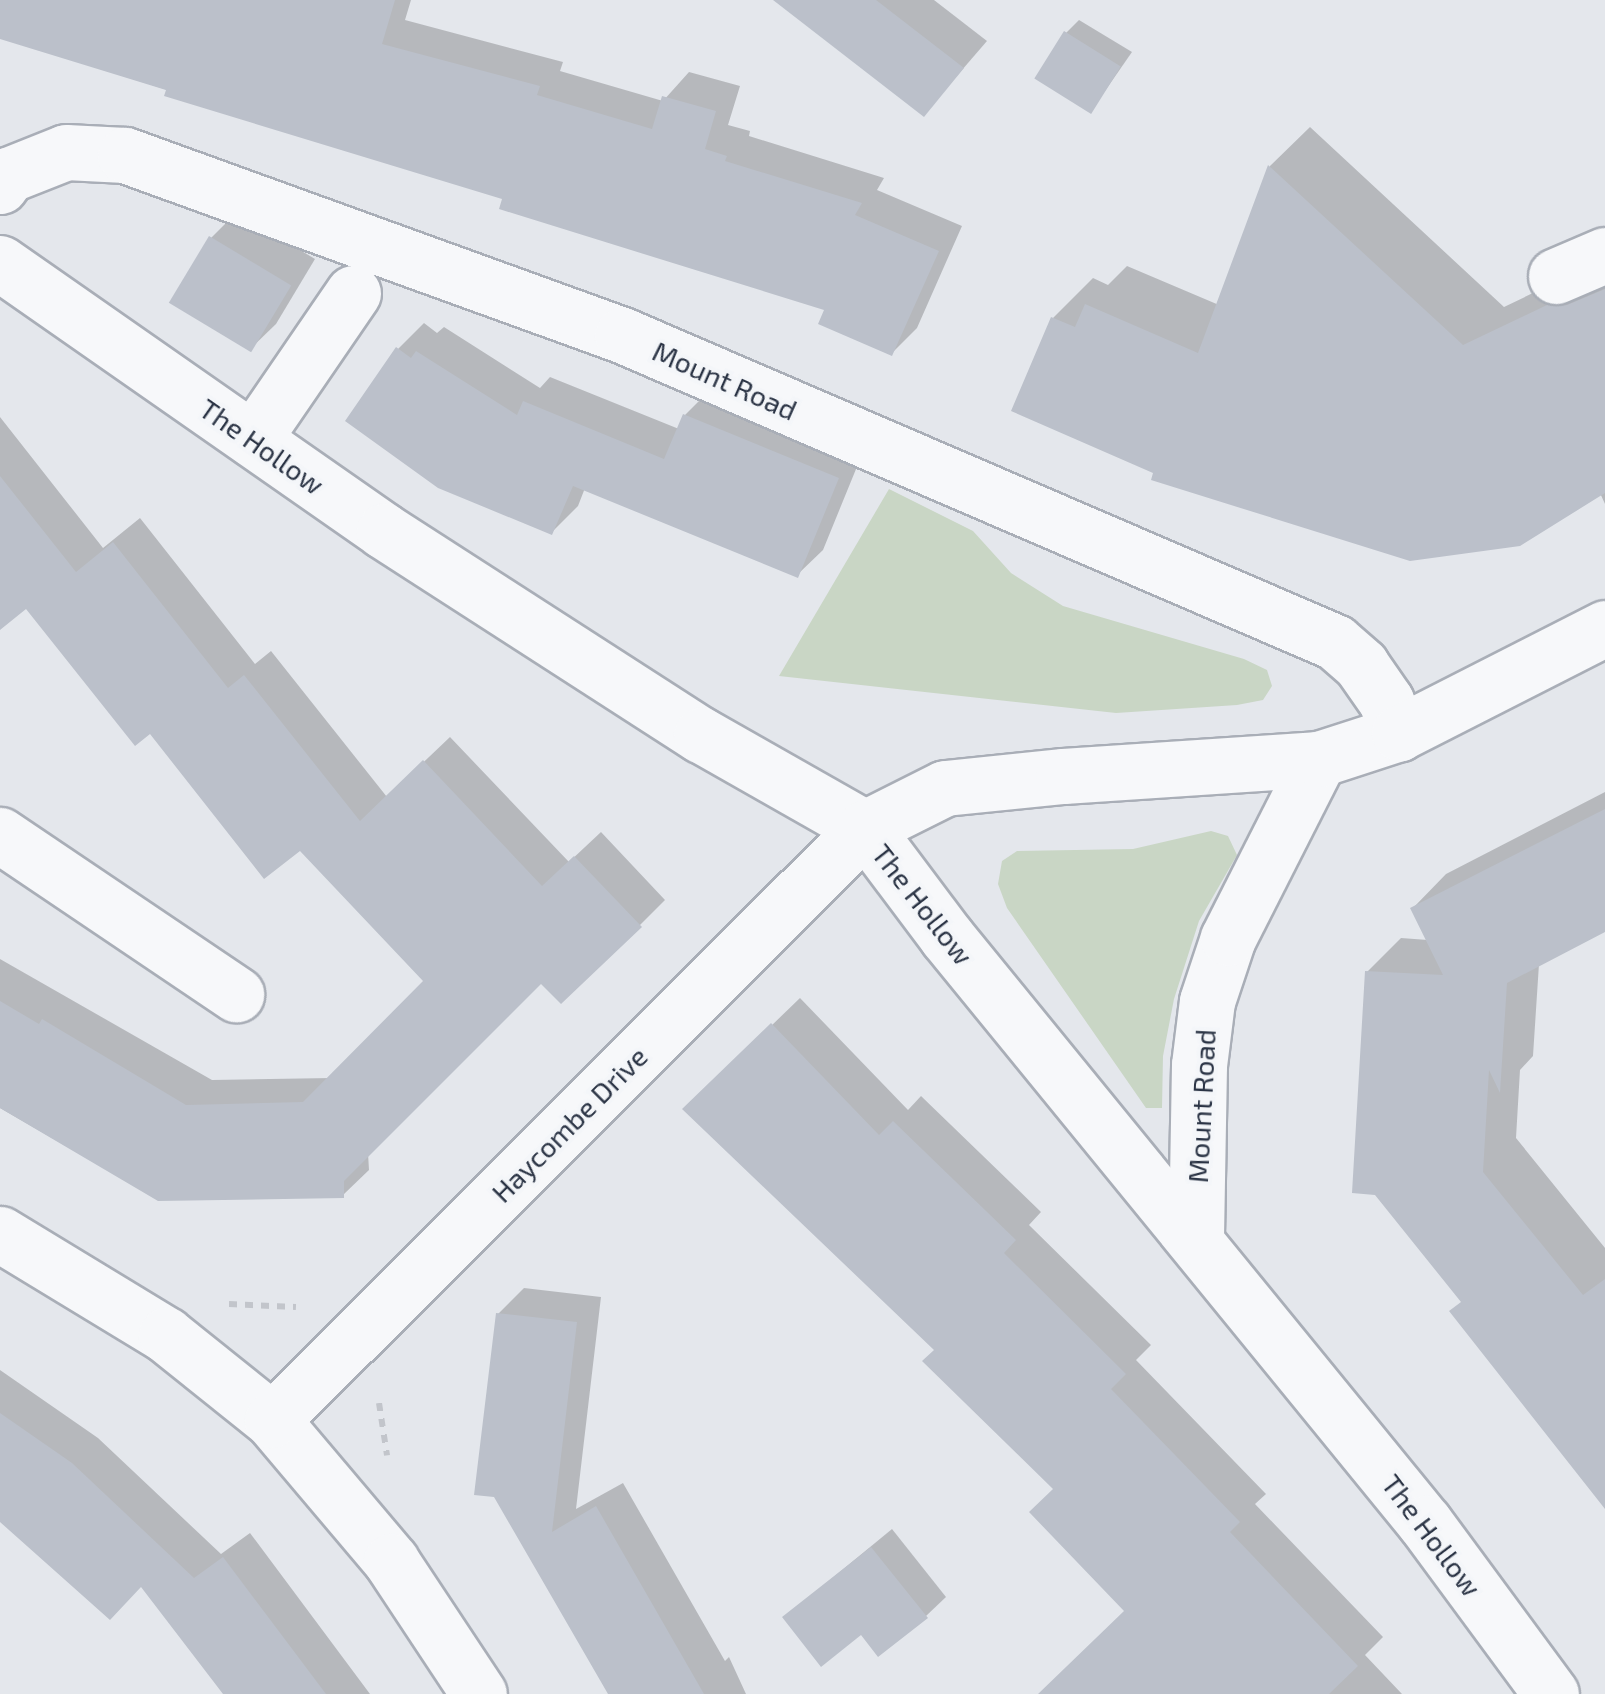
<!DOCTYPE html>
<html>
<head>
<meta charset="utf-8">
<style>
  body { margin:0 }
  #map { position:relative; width:1605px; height:1694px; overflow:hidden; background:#e4e7ec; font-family:"Exo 2",sans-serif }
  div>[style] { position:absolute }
  .green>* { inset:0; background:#c9d6c5 }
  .shadow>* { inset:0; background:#0003 }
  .building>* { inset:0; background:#bbc0ca; transform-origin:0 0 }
  .path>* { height:6px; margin-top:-3px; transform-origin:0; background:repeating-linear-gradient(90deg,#c2c5cb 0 8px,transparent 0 16px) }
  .roads { filter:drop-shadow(2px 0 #a9aeb7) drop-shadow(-2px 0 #a9aeb7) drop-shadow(0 2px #a9aeb7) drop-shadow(0 -2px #a9aeb7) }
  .minor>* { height:55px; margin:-27.5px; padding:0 27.5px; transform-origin:27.5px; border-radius:27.5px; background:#f7f8fa }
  span { translate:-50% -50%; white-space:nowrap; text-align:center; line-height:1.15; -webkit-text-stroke:8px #f4f6f9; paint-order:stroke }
  .street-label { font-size:28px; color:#2b3445 }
</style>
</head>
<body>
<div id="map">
  <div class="green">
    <div style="clip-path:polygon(889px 489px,973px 531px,1011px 573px,1063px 606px,1244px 659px,1267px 670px,1272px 686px,1263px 700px,1237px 705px,1116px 713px,779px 676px)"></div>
    <div style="clip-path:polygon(1211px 831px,1228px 836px,1237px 855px,1199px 921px,1174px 999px,1163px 1056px,1162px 1108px,1146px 1108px,1007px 908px,998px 884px,1002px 861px,1017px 851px,1133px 849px)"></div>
  </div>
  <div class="shadow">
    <div style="clip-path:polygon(0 0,411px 0,405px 20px,563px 62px,560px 71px,663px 101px,689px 72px,740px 86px,728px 125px,750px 131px,749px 136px,884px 178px,877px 190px,962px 226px,917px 328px,892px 353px,827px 308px,505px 197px,0 37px)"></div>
    <div style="clip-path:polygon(781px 0,934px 0,987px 41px,924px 114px)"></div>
    <div style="clip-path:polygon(1079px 20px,1132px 52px,1091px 111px,1066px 33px)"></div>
    <div style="clip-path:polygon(1310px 127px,1504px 307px,1589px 266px,1605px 266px,1605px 504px,1600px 493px,1157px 471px,1053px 318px,1093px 278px,1108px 285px,1127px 266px,1219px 305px,1270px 166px)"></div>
    <div style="clip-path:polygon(237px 212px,315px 259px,276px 324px,250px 349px,211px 238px)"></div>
    <div style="clip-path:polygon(424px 323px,437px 333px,444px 327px,540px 388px,550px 377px,679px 429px,685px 415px,711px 389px,863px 452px,823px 550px,797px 575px,585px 488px,578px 506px,552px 532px,398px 349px)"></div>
    <div style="clip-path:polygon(0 417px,103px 548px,140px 518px,255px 664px,271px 651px,387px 797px,450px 737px,569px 862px,601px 832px,665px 900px,640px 925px,542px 980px,368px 1153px,369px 1170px,343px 1195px,158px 1199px,0 1108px,0 959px,212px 1080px,331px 1078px,427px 981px,300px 847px,150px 730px,26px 606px,0 627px)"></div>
    <div style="clip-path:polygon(1605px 792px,1605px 930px,1539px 964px,1533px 1056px,1520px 1070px,1516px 1138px,1605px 1248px,1605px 1504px,1464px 1301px,1367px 972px,1401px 938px,1428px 940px,1413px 908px,1446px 874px)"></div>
    <div style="clip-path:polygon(800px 998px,908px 1110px,921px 1096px,1041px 1212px,1029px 1225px,1151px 1345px,1136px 1360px,1266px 1494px,1255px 1504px,1383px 1637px,1365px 1655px,1402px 1694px,1072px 1694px,1127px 1610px,1056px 1489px,712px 1083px)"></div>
    <div style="clip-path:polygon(524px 1288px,601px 1297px,576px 1509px,623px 1483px,725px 1661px,729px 1657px,746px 1694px,611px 1694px,496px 1495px,498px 1314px)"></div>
    <div style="clip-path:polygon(0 1370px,98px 1438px,221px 1554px,250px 1533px,370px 1694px,226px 1694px,142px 1584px,0 1519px)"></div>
    <div style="clip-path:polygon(892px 1529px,946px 1597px,926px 1616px,785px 1617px)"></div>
  </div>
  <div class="building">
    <div style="clip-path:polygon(0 0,395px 0,382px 44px,540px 86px,537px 95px,652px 129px,662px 96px,716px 111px,705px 149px,727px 156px,725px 161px,862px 203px,855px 215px,939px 251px,892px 356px,818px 324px,824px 310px,499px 209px,502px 199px,164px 96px,166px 90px,0 39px)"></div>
    <div style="clip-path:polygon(773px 0,876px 0,964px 68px,924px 117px)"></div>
    <div style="left:1064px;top:31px;width:67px;height:56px;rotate:32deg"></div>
    <div style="clip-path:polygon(1268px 165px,1463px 345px,1547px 305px,1567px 305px,1605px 289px,1605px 493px,1520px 546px,1410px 561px,1151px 480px,1153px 473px,1011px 411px,1051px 317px,1075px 327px,1085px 304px,1198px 353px)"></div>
    <div style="left:209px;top:236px;width:96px;height:78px;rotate:31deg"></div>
    <div style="clip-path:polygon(396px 347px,411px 358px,416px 351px,517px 415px,523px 401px,664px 459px,683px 414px,839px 478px,798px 578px,573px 486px,552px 535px,438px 488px,345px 421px)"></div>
    <div style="clip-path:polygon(0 476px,76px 572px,113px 542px,228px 688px,244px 675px,360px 821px,423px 760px,542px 886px,574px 856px,642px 927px,561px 1004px,541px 984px,344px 1181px,344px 1198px,158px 1201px,0 1108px,0 1001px,39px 1024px,42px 1019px,186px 1105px,303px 1102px,423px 981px,300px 851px,264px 879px,150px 734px,135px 746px,26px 609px,0 630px)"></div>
    <div style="clip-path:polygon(1605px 809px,1605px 932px,1507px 983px,1500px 1093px,1489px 1070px,1483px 1172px,1583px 1295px,1605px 1279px,1605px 1509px,1449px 1311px,1461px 1302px,1375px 1195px,1352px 1193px,1365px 971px,1443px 975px,1410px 908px)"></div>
    <div style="clip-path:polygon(771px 1023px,879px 1135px,893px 1121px,1016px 1240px,1004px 1253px,1126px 1374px,1111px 1389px,1240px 1522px,1230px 1532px,1358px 1666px,1329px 1694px,1038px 1694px,1124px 1611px,1029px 1512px,1053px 1489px,922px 1361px,934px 1350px,682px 1109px)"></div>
    <div style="clip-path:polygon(496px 1313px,577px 1322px,552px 1532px,596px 1506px,704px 1694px,608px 1694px,494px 1497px,474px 1495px)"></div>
    <div style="clip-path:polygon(0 1413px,72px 1463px,194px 1578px,223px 1557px,326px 1694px,223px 1694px,141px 1587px,110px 1620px,0 1522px)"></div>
    <div style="clip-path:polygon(871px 1547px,928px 1618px,878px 1657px,861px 1635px,821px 1667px,782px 1617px)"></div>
  </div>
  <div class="path">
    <div style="left:229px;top:1304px;width:67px;rotate:2.6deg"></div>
    <div style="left:379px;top:1403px;width:53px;rotate:81.3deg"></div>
  </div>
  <div class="roads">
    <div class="minor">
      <div style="left:0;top:186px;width:14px;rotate:-54deg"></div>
      <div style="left:8px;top:175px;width:62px;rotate:-21.6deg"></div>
      <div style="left:66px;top:152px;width:59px;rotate:2.9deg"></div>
      <div style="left:125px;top:155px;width:529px;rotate:19.91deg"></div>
      <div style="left:622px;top:335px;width:776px;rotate:23.3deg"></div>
      <div style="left:1335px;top:642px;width:35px;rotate:41deg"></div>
      <div style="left:1361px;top:665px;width:44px;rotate:55.2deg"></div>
      <div style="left:1386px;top:701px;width:35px;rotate:68deg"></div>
      <div style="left:0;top:263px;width:468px;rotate:34.9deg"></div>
      <div style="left:384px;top:531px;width:377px;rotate:32.8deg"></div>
      <div style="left:701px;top:735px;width:189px;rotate:29.6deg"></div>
      <div style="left:865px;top:828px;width:135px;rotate:53.1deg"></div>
      <div style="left:946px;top:936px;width:758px;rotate:50.79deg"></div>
      <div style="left:1425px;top:1523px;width:212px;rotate:53.6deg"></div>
      <div style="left:1556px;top:276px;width:53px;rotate:-23.2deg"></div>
      <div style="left:253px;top:439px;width:177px;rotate:-55.6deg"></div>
      <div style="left:0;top:835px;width:285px;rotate:34deg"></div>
      <div style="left:0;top:1234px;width:194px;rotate:31.3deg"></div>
      <div style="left:166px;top:1335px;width:136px;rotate:38.7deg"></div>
      <div style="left:272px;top:1420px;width:185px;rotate:49.8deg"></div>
      <div style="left:391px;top:1561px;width:159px;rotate:56.5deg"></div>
      <div style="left:1196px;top:1237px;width:172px;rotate:-89deg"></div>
      <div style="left:1199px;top:1065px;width:64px;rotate:-82.9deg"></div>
      <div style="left:1207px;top:1001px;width:66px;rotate:-71.6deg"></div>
      <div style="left:1228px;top:938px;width:201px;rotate:-63.1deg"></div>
      <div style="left:272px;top:1420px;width:838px;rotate:-44.95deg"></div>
      <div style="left:865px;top:828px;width:89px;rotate:-26.6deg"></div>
      <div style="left:945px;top:788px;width:119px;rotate:-5.8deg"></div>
      <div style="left:1063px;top:776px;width:257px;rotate:-3.8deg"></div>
      <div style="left:1319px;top:759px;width:84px;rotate:-18deg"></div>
      <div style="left:1399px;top:733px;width:231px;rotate:-27deg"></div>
    </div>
  </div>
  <div class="street-label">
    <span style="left:725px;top:380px;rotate:24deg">Mount Road</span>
    <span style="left:262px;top:446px;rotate:35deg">The Hollow</span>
    <span style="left:923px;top:904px;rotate:52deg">The Hollow</span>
    <span style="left:1201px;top:1106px;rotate:-87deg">Mount Road</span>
    <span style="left:569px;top:1124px;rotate:-45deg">Haycombe Drive</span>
    <span style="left:1432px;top:1535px;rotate:53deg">The Hollow</span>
  </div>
</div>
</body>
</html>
